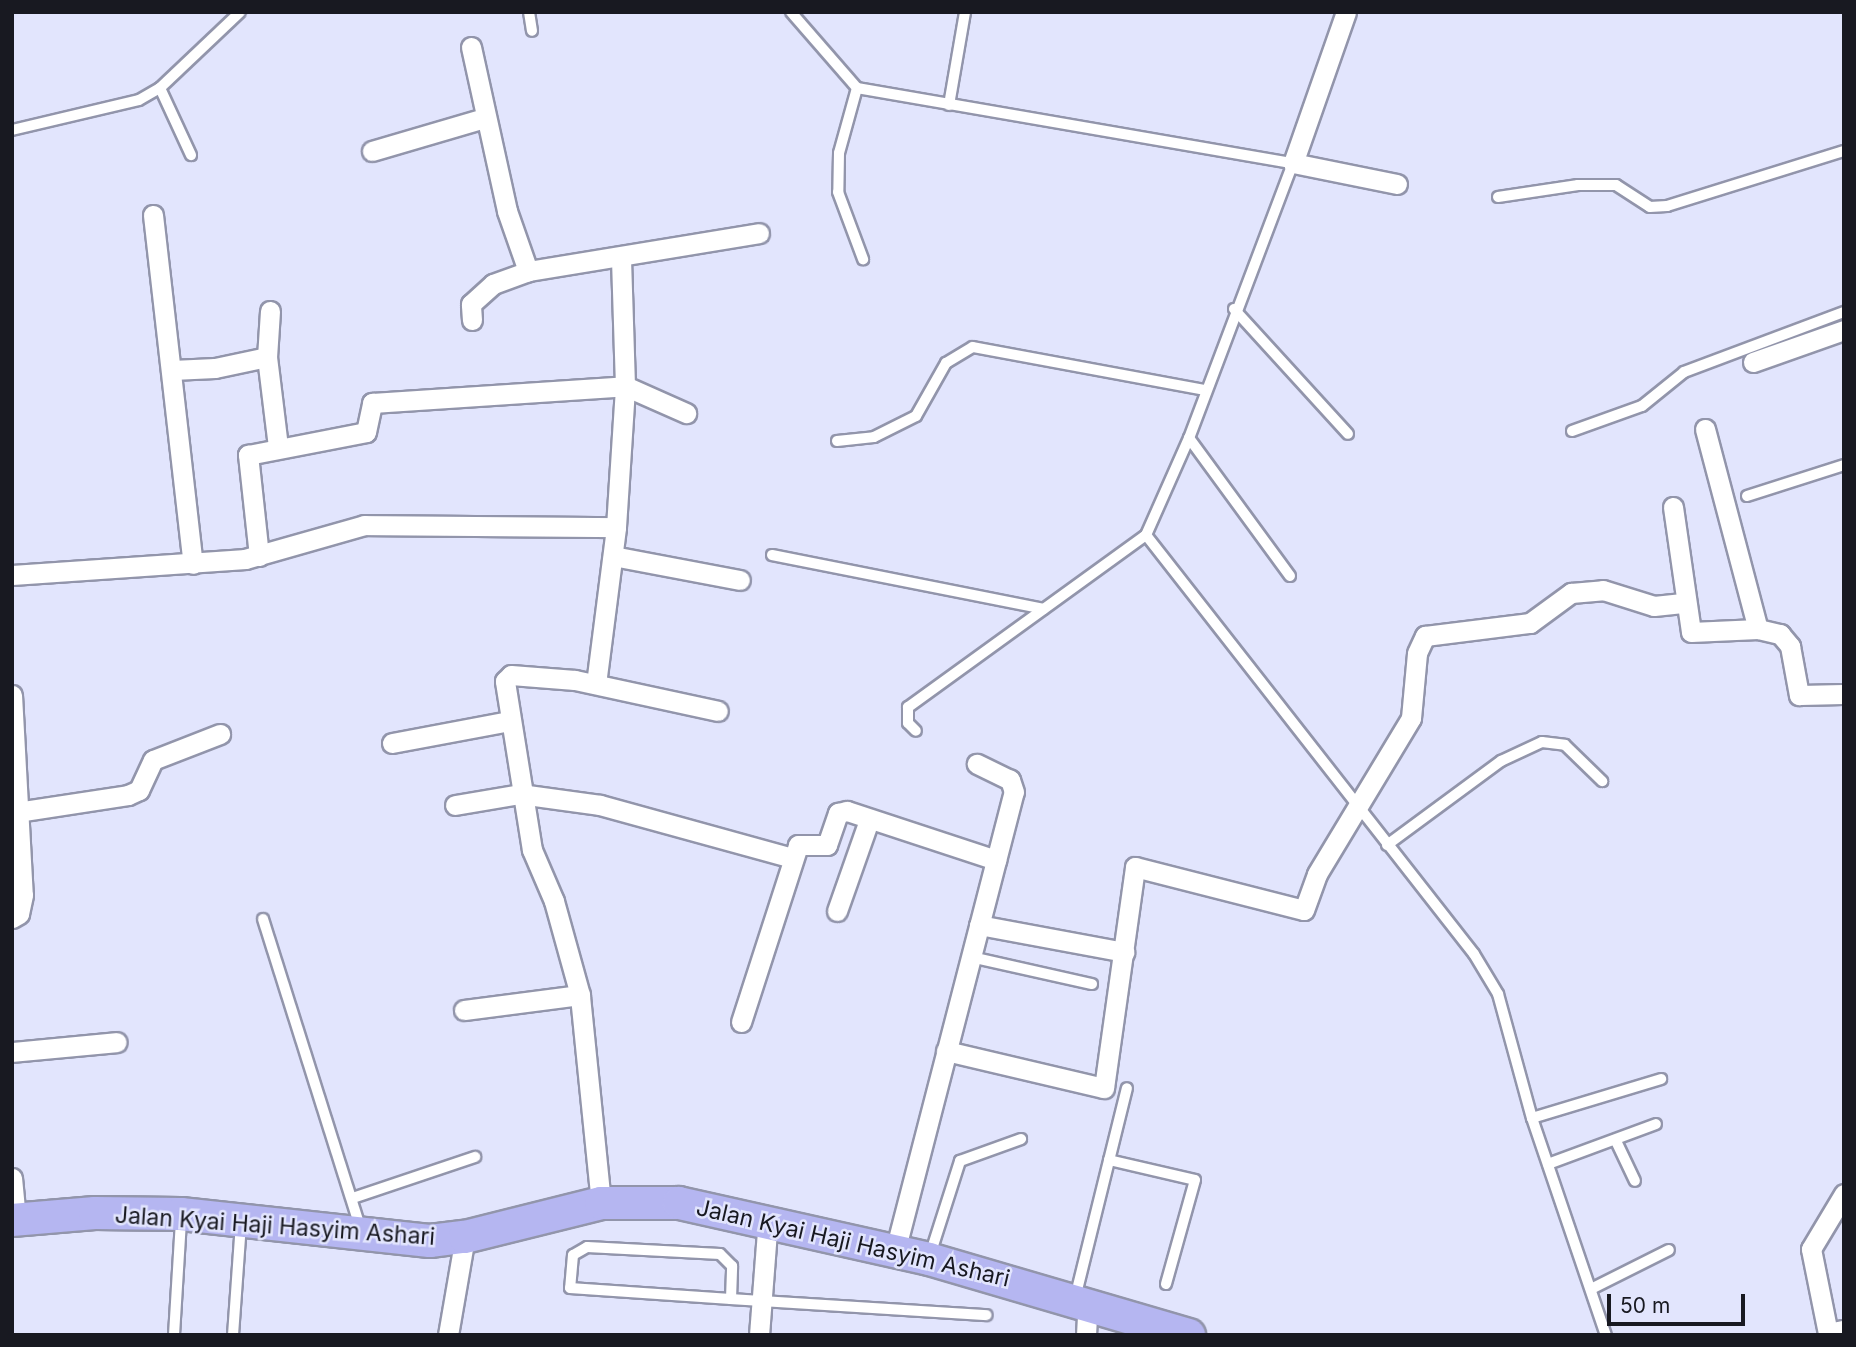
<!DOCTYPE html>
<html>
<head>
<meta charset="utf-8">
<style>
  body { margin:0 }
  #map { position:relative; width:1856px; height:1347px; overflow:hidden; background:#e2e5fd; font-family:Inter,sans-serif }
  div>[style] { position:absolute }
  .roads { filter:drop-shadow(2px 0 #9295ab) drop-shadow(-2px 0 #9295ab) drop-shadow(0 2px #9295ab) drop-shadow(0 -2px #9295ab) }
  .service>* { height:10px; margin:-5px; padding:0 5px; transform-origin:5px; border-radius:5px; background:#fff }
  .minor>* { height:19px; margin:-9.5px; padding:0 9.5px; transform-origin:9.5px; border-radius:9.5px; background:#fff }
  .primary>* { height:32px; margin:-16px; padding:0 16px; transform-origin:16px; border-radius:16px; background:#b5b6f1 }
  span { translate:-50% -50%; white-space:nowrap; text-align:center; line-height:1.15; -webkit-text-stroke:5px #e2e5fd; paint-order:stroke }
  .street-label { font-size:23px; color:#181921 }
  .frame { position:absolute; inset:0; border:14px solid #181921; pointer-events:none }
  .scale { position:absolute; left:1607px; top:1294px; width:138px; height:32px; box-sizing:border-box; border:4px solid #181921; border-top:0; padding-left:9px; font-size:21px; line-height:24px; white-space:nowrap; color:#181921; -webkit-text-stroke:5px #e2e5fd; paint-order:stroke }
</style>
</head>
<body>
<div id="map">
  <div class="roads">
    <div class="service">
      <div style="left:529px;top:12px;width:19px;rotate:81deg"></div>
      <div style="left:791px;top:12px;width:101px;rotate:49deg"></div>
      <div style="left:857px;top:88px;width:442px;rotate:9.8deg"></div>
      <div style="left:1293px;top:163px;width:294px;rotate:110.7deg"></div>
      <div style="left:1189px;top:438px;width:106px;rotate:113.9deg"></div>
      <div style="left:1146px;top:535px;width:294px;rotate:144.1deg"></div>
      <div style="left:908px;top:707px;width:16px;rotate:90deg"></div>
      <div style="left:908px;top:723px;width:11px;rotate:45deg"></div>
      <div style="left:160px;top:88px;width:74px;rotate:65.2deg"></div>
      <div style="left:857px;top:88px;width:67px;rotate:105.5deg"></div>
      <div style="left:839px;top:153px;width:39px;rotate:91deg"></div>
      <div style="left:838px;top:192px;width:72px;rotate:69.5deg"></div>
      <div style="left:949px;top:105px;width:94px;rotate:-80.2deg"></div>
      <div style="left:12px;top:130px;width:130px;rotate:-13.3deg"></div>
      <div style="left:139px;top:100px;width:24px;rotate:-30deg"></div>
      <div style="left:160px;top:88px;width:110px;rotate:-43.5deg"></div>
      <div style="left:1498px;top:197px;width:81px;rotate:-8.5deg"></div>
      <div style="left:1578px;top:185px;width:38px"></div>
      <div style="left:1616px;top:185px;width:40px;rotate:32.9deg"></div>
      <div style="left:1650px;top:207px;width:17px;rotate:-3deg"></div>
      <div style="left:1667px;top:206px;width:185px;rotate:-17.3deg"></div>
      <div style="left:1234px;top:309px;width:169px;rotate:47.6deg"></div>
      <div style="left:1572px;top:431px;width:74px;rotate:-19.7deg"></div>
      <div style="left:1642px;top:406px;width:54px;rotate:-39deg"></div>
      <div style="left:1684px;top:372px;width:171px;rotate:-20.6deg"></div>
      <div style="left:1189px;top:438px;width:171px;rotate:53.8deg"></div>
      <div style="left:837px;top:441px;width:37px;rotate:-6deg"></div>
      <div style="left:874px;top:437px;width:47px;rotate:-26.6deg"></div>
      <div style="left:916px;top:416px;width:61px;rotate:-60.5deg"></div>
      <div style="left:946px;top:363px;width:31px;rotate:-31deg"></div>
      <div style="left:973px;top:347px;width:237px;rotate:10.5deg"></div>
      <div style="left:1747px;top:496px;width:102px;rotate:-17.7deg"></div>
      <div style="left:1146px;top:535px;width:532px;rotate:51.95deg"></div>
      <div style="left:1474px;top:954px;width:47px;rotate:59deg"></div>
      <div style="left:1498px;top:994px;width:129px;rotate:74.7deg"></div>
      <div style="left:1532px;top:1118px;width:229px;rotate:71.2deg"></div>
      <div style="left:772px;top:555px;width:277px;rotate:11.2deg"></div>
      <div style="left:1387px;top:845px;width:142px;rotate:-36.4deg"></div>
      <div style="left:1501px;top:761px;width:45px;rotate:-24.9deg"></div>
      <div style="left:1542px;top:742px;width:23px;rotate:7deg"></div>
      <div style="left:1565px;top:745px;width:52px;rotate:44.2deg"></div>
      <div style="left:263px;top:919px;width:325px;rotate:72.5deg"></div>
      <div style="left:971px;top:957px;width:124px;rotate:12.6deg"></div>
      <div style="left:1532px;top:1118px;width:135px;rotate:-16.8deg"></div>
      <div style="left:1616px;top:1141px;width:44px;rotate:64.6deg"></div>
      <div style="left:1109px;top:1160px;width:88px;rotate:13.1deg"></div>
      <div style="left:1195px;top:1180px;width:108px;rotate:105.6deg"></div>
      <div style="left:1548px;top:1164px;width:115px;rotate:-20.3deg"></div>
      <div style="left:353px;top:1198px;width:129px;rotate:-18.6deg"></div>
      <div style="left:930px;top:1255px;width:99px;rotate:-72.3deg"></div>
      <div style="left:960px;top:1161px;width:65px;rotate:-19.8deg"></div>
      <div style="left:1591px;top:1289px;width:87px;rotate:-26.6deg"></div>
      <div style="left:1075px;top:1298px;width:216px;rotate:-76.1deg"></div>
      <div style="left:731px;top:1299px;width:33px;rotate:-88deg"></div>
      <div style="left:732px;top:1266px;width:17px;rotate:-135deg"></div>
      <div style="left:720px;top:1254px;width:133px;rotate:-177deg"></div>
      <div style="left:587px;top:1247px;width:16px;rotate:150deg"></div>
      <div style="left:573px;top:1255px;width:33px;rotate:95deg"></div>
      <div style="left:570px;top:1288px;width:161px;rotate:3.9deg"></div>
      <div style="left:731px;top:1299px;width:256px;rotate:3.6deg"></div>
      <div style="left:174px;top:1335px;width:116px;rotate:-86.5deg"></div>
      <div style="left:233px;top:1335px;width:111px;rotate:-85.9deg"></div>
    </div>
    <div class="minor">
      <div style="left:1346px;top:12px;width:160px;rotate:109.3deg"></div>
      <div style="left:1293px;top:163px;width:106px;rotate:11.4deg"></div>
      <div style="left:471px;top:47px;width:168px;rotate:77.6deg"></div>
      <div style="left:507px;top:211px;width:64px;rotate:70.7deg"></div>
      <div style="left:372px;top:151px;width:117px;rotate:-16.4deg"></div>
      <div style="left:153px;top:215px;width:351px;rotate:83.5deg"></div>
      <div style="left:270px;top:311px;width:46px;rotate:93.7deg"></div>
      <div style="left:267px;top:357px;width:91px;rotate:83deg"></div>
      <div style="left:472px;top:320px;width:16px;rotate:-94deg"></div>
      <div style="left:471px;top:304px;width:30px;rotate:-42deg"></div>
      <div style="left:493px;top:284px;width:37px;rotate:-20deg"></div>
      <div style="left:528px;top:271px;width:234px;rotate:-9.3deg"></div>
      <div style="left:1753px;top:362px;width:96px;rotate:-19.4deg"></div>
      <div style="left:172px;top:370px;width:43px;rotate:-2.7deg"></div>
      <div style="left:215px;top:368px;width:53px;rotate:-11.9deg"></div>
      <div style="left:1705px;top:429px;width:207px;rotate:75.2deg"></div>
      <div style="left:1673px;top:507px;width:126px;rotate:81.8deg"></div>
      <div style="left:1691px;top:632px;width:67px;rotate:-2.6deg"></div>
      <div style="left:1758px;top:629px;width:23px;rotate:13deg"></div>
      <div style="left:1780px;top:634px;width:16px;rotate:50deg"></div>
      <div style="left:1790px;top:646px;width:50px;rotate:79.6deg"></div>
      <div style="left:1799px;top:695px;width:45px;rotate:-1.3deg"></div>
      <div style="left:259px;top:556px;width:102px;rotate:-96.2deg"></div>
      <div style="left:248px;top:455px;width:120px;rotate:-11deg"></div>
      <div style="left:366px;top:432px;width:30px;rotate:-78deg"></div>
      <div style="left:372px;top:403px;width:254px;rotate:-3.8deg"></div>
      <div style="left:625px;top:386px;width:67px;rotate:23.9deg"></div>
      <div style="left:613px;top:556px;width:129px;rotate:10.7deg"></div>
      <div style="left:12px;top:575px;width:234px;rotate:-3.9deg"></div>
      <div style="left:245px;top:559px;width:124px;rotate:-15.9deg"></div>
      <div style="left:364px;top:525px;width:252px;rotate:0.5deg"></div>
      <div style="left:596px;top:684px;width:158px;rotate:-82.7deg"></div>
      <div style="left:616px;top:527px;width:141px;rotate:-86.3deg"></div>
      <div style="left:625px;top:386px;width:129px;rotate:-91.8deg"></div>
      <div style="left:12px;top:695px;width:200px;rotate:86.9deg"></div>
      <div style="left:23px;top:895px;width:19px;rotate:102deg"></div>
      <div style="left:19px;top:914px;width:8px;rotate:150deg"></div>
      <div style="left:392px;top:743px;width:120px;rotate:-10.6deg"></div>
      <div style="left:455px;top:805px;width:66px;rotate:-9.6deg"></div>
      <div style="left:520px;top:794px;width:81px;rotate:7.8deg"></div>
      <div style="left:600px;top:805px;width:199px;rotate:15.4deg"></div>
      <div style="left:17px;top:812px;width:112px;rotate:-8.7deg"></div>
      <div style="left:128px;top:795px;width:12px;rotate:-24deg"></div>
      <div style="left:139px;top:790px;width:33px;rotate:-65deg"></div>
      <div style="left:153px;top:760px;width:72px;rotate:-21.2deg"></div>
      <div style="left:837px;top:911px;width:96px;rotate:-70.6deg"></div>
      <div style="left:979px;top:925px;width:148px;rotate:10.5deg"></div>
      <div style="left:464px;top:1010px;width:117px;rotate:-7.4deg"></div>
      <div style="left:741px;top:1022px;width:186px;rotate:-72.1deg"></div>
      <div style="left:798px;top:845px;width:29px"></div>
      <div style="left:827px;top:845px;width:34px;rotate:-71deg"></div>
      <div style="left:838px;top:813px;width:9px;rotate:-13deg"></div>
      <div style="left:847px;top:811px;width:157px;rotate:18.2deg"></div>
      <div style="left:946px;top:1051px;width:162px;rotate:13.2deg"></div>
      <div style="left:1104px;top:1088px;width:223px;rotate:-82deg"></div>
      <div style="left:1135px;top:867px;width:174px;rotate:14.3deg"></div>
      <div style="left:1304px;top:910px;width:38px;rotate:-70deg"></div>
      <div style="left:1317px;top:874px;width:182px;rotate:-58.9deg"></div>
      <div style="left:1411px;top:718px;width:65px;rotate:-84.7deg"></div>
      <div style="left:1417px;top:653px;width:19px;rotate:-65deg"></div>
      <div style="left:1425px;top:636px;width:106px;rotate:-7.1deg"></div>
      <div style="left:1530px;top:623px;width:51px;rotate:-36.2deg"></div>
      <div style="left:1571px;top:593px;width:32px;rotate:-5deg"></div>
      <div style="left:1603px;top:590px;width:53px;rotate:17.4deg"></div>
      <div style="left:1654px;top:606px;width:31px;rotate:-6deg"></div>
      <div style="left:12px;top:1052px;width:105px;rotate:-5.4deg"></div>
      <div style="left:12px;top:1178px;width:41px;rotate:84.4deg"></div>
      <div style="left:1844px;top:1194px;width:64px;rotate:121deg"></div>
      <div style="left:1811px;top:1249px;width:86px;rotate:78.6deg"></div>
      <div style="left:1828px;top:1333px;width:16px;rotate:-11deg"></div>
      <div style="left:601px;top:1203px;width:209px;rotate:-95.8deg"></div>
      <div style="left:580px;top:995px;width:98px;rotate:-105.5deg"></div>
      <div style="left:554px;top:901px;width:56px;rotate:-113.3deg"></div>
      <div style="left:532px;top:850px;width:171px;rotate:-99.1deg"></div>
      <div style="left:505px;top:681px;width:8px;rotate:-45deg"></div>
      <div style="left:511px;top:675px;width:64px;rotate:4.5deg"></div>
      <div style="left:575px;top:680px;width:146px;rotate:12.2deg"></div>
      <div style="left:895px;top:1251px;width:474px;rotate:-75.5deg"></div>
      <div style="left:1014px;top:792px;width:13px;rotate:-108deg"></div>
      <div style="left:1010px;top:780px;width:37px;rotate:-154deg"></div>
      <div style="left:448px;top:1335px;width:99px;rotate:-80.2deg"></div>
      <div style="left:759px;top:1335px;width:116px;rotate:-85.6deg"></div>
      <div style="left:1086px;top:1335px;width:34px;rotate:-87deg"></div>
    </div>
    <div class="primary">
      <div style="left:12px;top:1220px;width:83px;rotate:-4.8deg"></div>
      <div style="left:95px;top:1213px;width:86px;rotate:0.7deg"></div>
      <div style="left:181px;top:1214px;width:250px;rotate:6.2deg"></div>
      <div style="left:430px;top:1241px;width:35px;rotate:-7deg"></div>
      <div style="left:465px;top:1237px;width:140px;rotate:-14deg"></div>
      <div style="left:601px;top:1203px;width:78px"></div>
      <div style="left:679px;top:1203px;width:256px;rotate:12.6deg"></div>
      <div style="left:929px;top:1259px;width:271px;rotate:16.3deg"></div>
    </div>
  </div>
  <div class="street-label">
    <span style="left:275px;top:1226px;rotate:4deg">Jalan Kyai Haji Hasyim Ashari</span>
    <span style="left:853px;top:1243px;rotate:13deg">Jalan Kyai Haji Hasyim Ashari</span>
  </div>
  <div class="frame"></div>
  <div class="scale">50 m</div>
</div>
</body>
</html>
